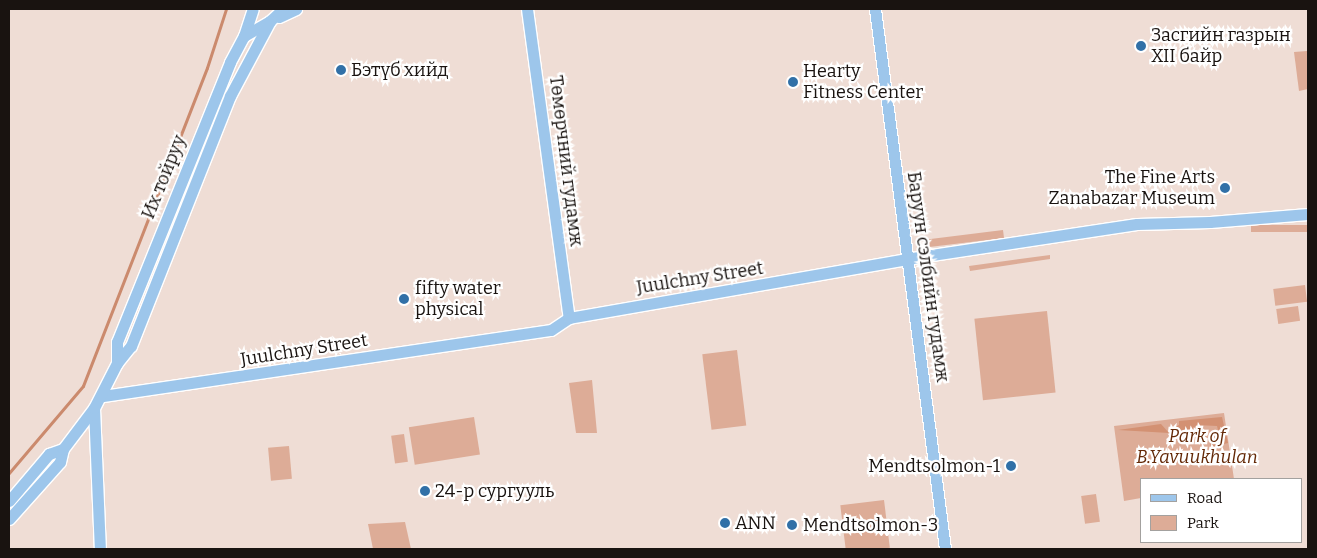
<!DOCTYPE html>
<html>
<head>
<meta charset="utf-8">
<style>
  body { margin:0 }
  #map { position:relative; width:1317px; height:558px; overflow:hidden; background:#efddd5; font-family:Bitter,serif }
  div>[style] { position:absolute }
  .green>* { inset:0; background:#ddac97; transform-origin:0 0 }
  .forest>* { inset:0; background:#d39173 }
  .stream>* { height:2.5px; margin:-1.25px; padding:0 1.25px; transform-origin:1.25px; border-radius:1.25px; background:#cb8a6d }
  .roads { filter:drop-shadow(1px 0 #fff) drop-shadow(-1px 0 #fff) drop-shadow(0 1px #fff) drop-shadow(0 -1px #fff) }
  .major>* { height:11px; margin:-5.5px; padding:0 5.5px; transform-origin:5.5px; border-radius:5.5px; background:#9dc6eb }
  .dots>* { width:14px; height:14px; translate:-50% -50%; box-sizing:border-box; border:2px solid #fff; border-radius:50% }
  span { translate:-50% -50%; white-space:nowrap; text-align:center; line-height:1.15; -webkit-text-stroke:4.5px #fff; paint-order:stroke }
  .poi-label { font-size:18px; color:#191310 }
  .left { translate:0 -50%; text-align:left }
  .right { translate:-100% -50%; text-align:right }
  .street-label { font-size:18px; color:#191310 }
  .park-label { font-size:18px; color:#642907; font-style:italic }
  .frame { position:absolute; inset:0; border:10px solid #191310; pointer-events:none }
  .legend { position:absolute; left:1140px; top:478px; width:162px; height:65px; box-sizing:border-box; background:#fff; border:1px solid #a3a19f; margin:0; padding:6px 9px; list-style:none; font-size:15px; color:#191310 }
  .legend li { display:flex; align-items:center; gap:10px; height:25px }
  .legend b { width:25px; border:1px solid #a3a19f }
</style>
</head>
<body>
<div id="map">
  <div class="green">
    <div style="clip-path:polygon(1307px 51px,1308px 89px,1299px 91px,1294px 52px)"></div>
    <div style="left:1308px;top:225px;width:7px;height:57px;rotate:90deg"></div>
    <div style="left:1003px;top:230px;width:8px;height:75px;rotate:83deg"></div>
    <div style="clip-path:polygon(1050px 255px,1050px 259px,970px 271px,969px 266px)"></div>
    <div style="left:1305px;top:285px;width:17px;height:32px;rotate:83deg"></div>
    <div style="left:1298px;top:306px;width:15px;height:22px;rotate:82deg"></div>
    <div style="left:1047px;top:311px;width:82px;height:73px;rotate:84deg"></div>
    <div style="left:737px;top:350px;width:76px;height:35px;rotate:83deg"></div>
    <div style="clip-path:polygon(592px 380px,597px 433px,576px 433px,569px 383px)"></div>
    <div style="clip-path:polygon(1224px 413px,1234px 479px,1141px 479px,1141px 498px,1124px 501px,1114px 426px)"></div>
    <div style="left:474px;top:417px;width:38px;height:66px;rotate:81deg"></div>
    <div style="left:404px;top:434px;width:28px;height:13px;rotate:82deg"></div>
    <div style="left:289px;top:446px;width:33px;height:21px;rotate:85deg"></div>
    <div style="left:1096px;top:494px;width:28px;height:15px;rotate:82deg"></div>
    <div style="left:884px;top:500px;width:48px;height:44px;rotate:83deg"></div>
    <div style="clip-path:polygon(405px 522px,411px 549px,373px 549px,368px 524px)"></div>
  </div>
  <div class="forest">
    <div style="clip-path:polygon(1222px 417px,1228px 443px,1211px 447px,1209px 437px,1219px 434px,1217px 426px,1197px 425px,1191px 431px,1175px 435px,1174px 428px,1179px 425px,1179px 421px)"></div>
    <div style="clip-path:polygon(1161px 424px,1169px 433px,1118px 430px)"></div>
  </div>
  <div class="stream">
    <div style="left:9px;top:473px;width:114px;rotate:-49.6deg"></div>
    <div style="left:83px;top:386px;width:341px;rotate:-68.7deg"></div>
    <div style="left:207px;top:68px;width:62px;rotate:-72.1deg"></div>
  </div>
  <div class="roads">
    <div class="major">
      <div style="left:527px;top:9px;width:312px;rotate:82.3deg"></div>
      <div style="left:875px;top:9px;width:545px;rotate:82.61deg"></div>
      <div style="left:279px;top:17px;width:19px;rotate:-25deg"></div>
      <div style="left:244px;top:36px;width:28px;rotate:-72deg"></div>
      <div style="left:117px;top:363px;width:21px;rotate:-90deg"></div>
      <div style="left:117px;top:342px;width:302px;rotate:-68deg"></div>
      <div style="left:230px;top:62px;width:30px;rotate:-62deg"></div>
      <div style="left:244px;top:36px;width:30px;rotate:-30deg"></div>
      <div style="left:270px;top:21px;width:18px;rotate:-43deg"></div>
      <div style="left:103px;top:396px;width:453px;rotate:-8.4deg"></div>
      <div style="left:551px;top:330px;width:22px;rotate:-34deg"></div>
      <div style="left:569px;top:318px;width:361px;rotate:-9.9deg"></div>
      <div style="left:925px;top:256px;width:214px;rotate:-8.6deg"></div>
      <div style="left:1137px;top:224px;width:73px;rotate:-1.6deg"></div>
      <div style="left:1210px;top:222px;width:98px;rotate:-4.7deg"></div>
      <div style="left:94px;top:408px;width:141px;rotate:87.6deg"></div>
      <div style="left:9px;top:501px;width:62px;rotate:-49.6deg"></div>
      <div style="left:49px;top:454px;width:15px;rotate:-20deg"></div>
      <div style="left:9px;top:519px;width:76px;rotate:-48.2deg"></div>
      <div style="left:60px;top:462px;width:13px;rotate:-77deg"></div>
      <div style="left:63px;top:449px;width:51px;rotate:-52.9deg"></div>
      <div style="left:94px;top:408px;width:51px;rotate:-62.9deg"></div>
      <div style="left:117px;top:363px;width:22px;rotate:-51deg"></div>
      <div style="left:131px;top:346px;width:269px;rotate:-68.4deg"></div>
      <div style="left:230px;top:96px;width:85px;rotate:-61.9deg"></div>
    </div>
  </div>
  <div class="dots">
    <div style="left:1141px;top:46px;background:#3170a7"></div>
    <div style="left:341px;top:70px;background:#3170a7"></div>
    <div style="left:793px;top:82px;background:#3170a7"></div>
    <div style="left:1225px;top:188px;background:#3170a7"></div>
    <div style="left:404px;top:299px;background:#3170a7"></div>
    <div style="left:1011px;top:466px;background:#3170a7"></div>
    <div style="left:425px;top:491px;background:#3170a7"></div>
    <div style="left:725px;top:523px;background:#3170a7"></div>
    <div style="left:792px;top:525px;background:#3170a7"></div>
  </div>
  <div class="poi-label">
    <span class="left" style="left:1151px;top:46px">Засгийн газрын<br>XII байр</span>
    <span class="left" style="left:351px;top:70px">Бэтүб хийд</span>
    <span class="left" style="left:803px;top:82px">Hearty<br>Fitness Center</span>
    <span class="right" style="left:1215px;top:188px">The Fine Arts<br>Zanabazar Museum</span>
    <span class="left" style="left:415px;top:299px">fifty water<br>physical</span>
    <span class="right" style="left:1000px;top:466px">Mendtsolmon-1</span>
    <span class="left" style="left:435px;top:491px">24-р сургууль</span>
    <span class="left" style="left:735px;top:523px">ANN</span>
    <span class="left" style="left:803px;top:525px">Mendtsolmon-3</span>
  </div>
  <div class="street-label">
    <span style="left:566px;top:161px;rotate:83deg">Төмөрчний гудамж</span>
    <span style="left:164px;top:177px;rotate:-68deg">Их тойруу</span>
    <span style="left:928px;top:277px;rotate:82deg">Баруун сэлбийн гудамж</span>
    <span style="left:700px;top:278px;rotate:-9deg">Juulchny Street</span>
    <span style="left:304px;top:350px;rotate:-9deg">Juulchny Street</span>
  </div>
  <div class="park-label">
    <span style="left:1197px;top:447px">Park of<br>B.Yavuukhulan</span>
  </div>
  <div class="frame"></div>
  <ul class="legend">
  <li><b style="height:6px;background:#9dc6eb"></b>Road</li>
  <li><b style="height:14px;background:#ddac97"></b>Park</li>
  </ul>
</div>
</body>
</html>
